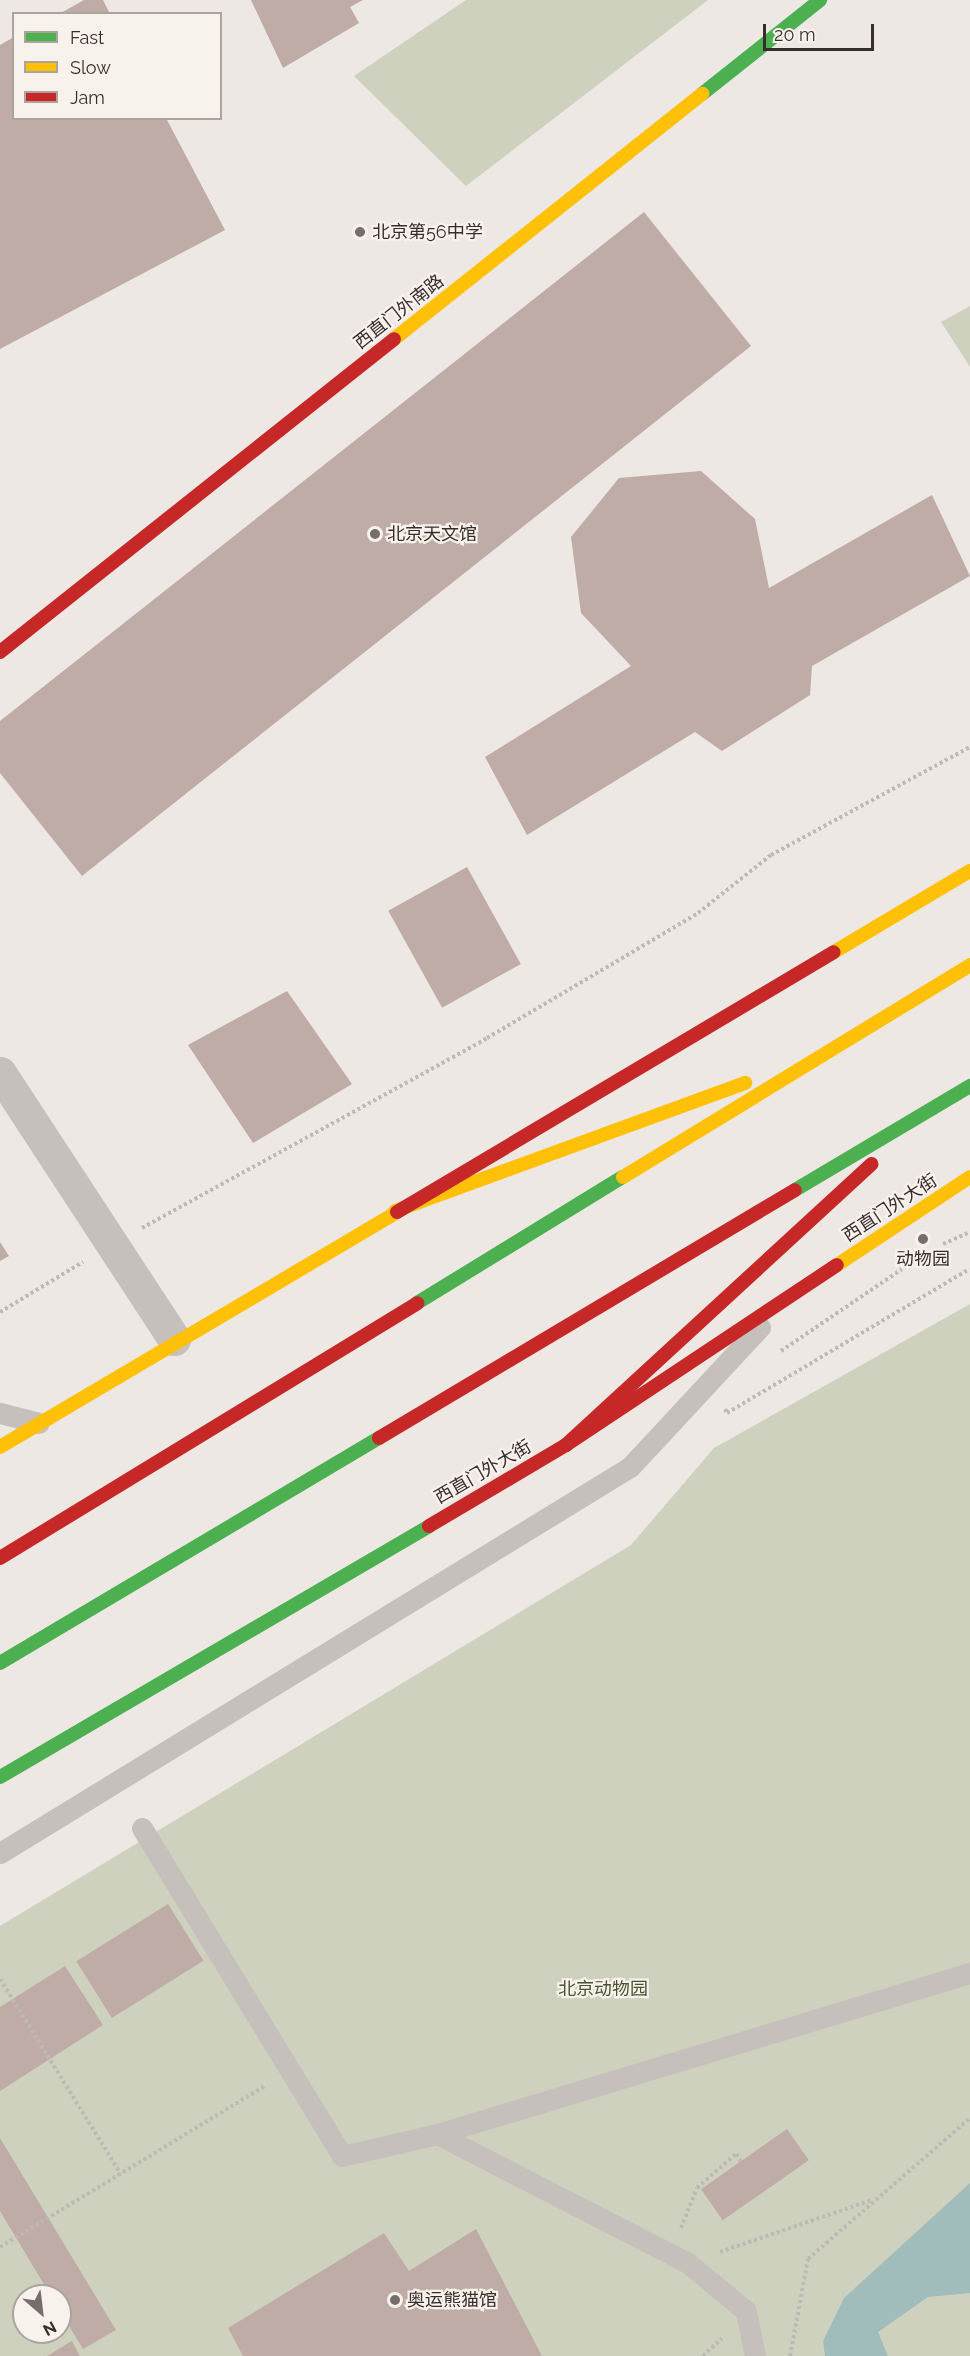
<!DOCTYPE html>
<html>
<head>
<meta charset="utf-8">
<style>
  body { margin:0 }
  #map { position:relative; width:970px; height:2356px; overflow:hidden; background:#ede8e3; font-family:Raleway,"Noto Sans SC",sans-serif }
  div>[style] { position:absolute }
  .green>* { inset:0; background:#cfd1bf }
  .water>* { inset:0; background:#a1bdbb }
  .building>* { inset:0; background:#bfaca6; transform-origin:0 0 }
  .path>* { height:4px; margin-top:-2px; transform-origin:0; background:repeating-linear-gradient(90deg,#bfb9b5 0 3px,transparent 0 6px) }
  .lane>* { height:21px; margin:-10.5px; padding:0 10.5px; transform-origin:10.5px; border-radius:10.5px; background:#c6c0bc }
  .street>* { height:33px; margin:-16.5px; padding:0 16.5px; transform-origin:16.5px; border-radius:16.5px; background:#c6c0bc }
  .fast>* { height:14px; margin:-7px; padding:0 7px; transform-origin:7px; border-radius:7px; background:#4caf50 }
  .slow>* { height:14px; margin:-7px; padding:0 7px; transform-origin:7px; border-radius:7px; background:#ffc107 }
  .jam>* { height:14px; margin:-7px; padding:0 7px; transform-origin:7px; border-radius:7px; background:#c62828 }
  .dots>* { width:16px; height:16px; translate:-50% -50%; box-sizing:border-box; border:3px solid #f8f2ec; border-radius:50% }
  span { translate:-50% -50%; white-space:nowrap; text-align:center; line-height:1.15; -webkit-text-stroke:4.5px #f8f2ec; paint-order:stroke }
  .poi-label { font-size:18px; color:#372d2a }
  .left { translate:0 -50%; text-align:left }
  .street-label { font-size:18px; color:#372d2a }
  .park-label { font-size:18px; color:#495330 }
  .legend { position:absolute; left:12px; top:12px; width:210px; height:108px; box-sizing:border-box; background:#f8f2ec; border:2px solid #aba39e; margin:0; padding:8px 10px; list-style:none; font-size:18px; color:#372d2a }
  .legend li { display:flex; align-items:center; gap:12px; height:30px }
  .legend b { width:30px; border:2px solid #aba39e }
  .north { position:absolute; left:12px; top:2284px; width:60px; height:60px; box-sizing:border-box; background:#f8f2ec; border:2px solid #aba39e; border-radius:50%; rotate:152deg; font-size:16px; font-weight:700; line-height:24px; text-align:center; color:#372d2a }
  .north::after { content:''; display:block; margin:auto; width:21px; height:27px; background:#776e6b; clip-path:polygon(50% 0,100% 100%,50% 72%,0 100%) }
  .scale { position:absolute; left:763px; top:24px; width:111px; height:27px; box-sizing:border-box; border:3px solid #372d2a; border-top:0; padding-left:8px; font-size:18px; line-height:21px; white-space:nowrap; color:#372d2a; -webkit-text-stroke:4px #f8f2ec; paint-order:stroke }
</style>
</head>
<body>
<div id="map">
  <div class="green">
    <div style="clip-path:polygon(466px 0,708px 0,466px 186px,354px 76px)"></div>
    <div style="clip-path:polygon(970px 306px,970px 367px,941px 322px)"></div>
    <div style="clip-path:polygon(evenodd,970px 1304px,970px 2356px,0 2356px,0 1926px,631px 1545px,714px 1448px,970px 1304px,24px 2296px,60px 2296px,60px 2332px,24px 2332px,24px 2296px)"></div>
  </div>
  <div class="water">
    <div style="clip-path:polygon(970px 2183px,970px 2293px,928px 2297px,878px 2332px,888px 2356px,825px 2356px,823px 2341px,844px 2298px)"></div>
  </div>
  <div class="building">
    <div style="clip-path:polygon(84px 0,103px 0,110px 14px,59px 14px)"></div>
    <div style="clip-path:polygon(251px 0,363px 0,350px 7px,359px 23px,283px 68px)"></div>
    <div style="clip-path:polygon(14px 37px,14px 118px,166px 118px,225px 230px,0 349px,0 45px)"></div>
    <div style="clip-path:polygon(644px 212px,751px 346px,82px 876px,0 773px,0 721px)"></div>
    <div style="clip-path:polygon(701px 471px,755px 519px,769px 588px,932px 495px,970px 576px,812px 666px,810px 695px,722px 751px,695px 732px,527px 835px,485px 757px,631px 666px,581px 613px,571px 537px,619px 478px)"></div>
    <div style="left:467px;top:867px;width:111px;height:90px;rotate:61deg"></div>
    <div style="clip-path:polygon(287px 991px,352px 1084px,253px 1143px,188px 1045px)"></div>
    <div style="clip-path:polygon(0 1242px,9px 1256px,0 1261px)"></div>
    <div style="left:168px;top:1904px;width:67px;height:108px;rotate:58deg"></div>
    <div style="clip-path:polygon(65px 1966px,103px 2025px,0 2091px,0 2007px)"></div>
    <div style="left:787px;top:2129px;width:38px;height:105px;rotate:55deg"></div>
    <div style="clip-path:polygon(0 2138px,116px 2330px,83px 2349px,60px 2311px,60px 2296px,51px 2296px,0 2211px)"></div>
    <div style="clip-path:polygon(476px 2229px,542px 2356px,243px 2356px,228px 2328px,384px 2233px,409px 2271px)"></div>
    <div style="clip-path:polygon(72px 2341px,80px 2356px,47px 2356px)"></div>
  </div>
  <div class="path">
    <div style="left:142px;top:1228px;width:394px;rotate:-28.8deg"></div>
    <div style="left:487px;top:1038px;width:245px;rotate:-30.6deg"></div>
    <div style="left:698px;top:913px;width:93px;rotate:-38.5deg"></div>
    <div style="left:771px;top:855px;width:226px;rotate:-28.5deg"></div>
    <div style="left:943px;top:1244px;width:30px;rotate:-24deg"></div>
    <div style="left:0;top:1312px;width:97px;rotate:-31.1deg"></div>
    <div style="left:781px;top:1351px;width:146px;rotate:-34.1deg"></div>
    <div style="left:725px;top:1409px;width:4px;rotate:63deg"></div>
    <div style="left:727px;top:1413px;width:282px;rotate:-30.7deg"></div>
    <div style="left:0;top:1979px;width:229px;rotate:58.2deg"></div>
    <div style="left:681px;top:2228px;width:43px;rotate:-68.2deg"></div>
    <div style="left:697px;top:2188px;width:52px;rotate:-41.1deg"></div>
    <div style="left:736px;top:2154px;width:9px;rotate:58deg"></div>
    <div style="left:0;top:2247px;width:311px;rotate:-31.3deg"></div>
    <div style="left:720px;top:2252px;width:161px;rotate:-18.9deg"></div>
    <div style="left:703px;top:2356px;width:26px;rotate:-43deg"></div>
    <div style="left:790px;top:2356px;width:99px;rotate:-79.5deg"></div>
    <div style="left:808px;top:2259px;width:215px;rotate:-41deg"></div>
  </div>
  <div class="lane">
    <div style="left:0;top:1413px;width:40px;rotate:14.4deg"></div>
    <div style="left:142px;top:1828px;width:384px;rotate:58.6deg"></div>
    <div style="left:342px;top:2156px;width:98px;rotate:-13deg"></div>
    <div style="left:437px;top:2134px;width:557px;rotate:-16.81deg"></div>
    <div style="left:0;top:1853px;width:739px;rotate:-31.5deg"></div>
    <div style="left:630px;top:1467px;width:191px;rotate:-47.1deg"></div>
    <div style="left:437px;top:2134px;width:282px;rotate:27.2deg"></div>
    <div style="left:688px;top:2263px;width:75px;rotate:39.6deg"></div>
    <div style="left:746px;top:2311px;width:46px;rotate:78.7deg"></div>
  </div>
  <div class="street">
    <div style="left:0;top:1073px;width:318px;rotate:56.8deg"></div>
  </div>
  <div class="fast">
    <div style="left:702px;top:94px;width:151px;rotate:-38.5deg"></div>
    <div style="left:795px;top:1190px;width:204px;rotate:-30.7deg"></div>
    <div style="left:417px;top:1303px;width:241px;rotate:-31.5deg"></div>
    <div style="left:0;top:1663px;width:441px;rotate:-30.7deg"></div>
    <div style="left:0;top:1777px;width:497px;rotate:-30.3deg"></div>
  </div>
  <div class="slow">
    <div style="left:394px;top:339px;width:394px;rotate:-38.5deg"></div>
    <div style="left:834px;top:952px;width:158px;rotate:-30.8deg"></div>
    <div style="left:623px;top:1177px;width:407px;rotate:-31.4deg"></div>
    <div style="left:395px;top:1211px;width:373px;rotate:-20.1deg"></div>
    <div style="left:837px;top:1265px;width:159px;rotate:-33.5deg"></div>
    <div style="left:0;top:1447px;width:461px;rotate:-30.6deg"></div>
  </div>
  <div class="jam">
    <div style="left:0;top:652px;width:503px;rotate:-38.46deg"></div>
    <div style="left:397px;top:1212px;width:508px;rotate:-30.75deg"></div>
    <div style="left:379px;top:1438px;width:484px;rotate:-30.8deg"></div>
    <div style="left:566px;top:1445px;width:415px;rotate:-42.6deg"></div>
    <div style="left:429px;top:1526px;width:159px;rotate:-30.6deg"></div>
    <div style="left:566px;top:1445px;width:325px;rotate:-33.6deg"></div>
    <div style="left:0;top:1558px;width:489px;rotate:-31.4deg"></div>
  </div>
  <div class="dots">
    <div style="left:360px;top:232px;background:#776e6b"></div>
    <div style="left:375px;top:534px;background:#776e6b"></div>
    <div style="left:923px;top:1239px;background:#776e6b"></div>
    <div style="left:395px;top:2300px;background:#776e6b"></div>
  </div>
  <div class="poi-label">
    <span class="left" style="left:372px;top:232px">北京第56中学</span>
    <span class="left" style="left:387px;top:534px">北京天文馆</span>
    <span style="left:923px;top:1259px">动物园</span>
    <span class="left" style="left:407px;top:2300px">奥运熊猫馆</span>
  </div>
  <div class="street-label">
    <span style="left:399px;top:312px;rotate:-38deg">西直门外南路</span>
    <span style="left:890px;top:1208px;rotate:-33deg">西直门外大街</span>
    <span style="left:483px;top:1472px;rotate:-30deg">西直门外大街</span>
  </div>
  <div class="park-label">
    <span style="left:603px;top:1989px">北京动物园</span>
  </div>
  <ul class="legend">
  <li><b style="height:8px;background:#4caf50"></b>Fast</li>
  <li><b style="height:8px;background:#ffc107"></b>Slow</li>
  <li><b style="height:8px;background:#c62828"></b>Jam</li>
  </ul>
  <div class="north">N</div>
  <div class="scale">20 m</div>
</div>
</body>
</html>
